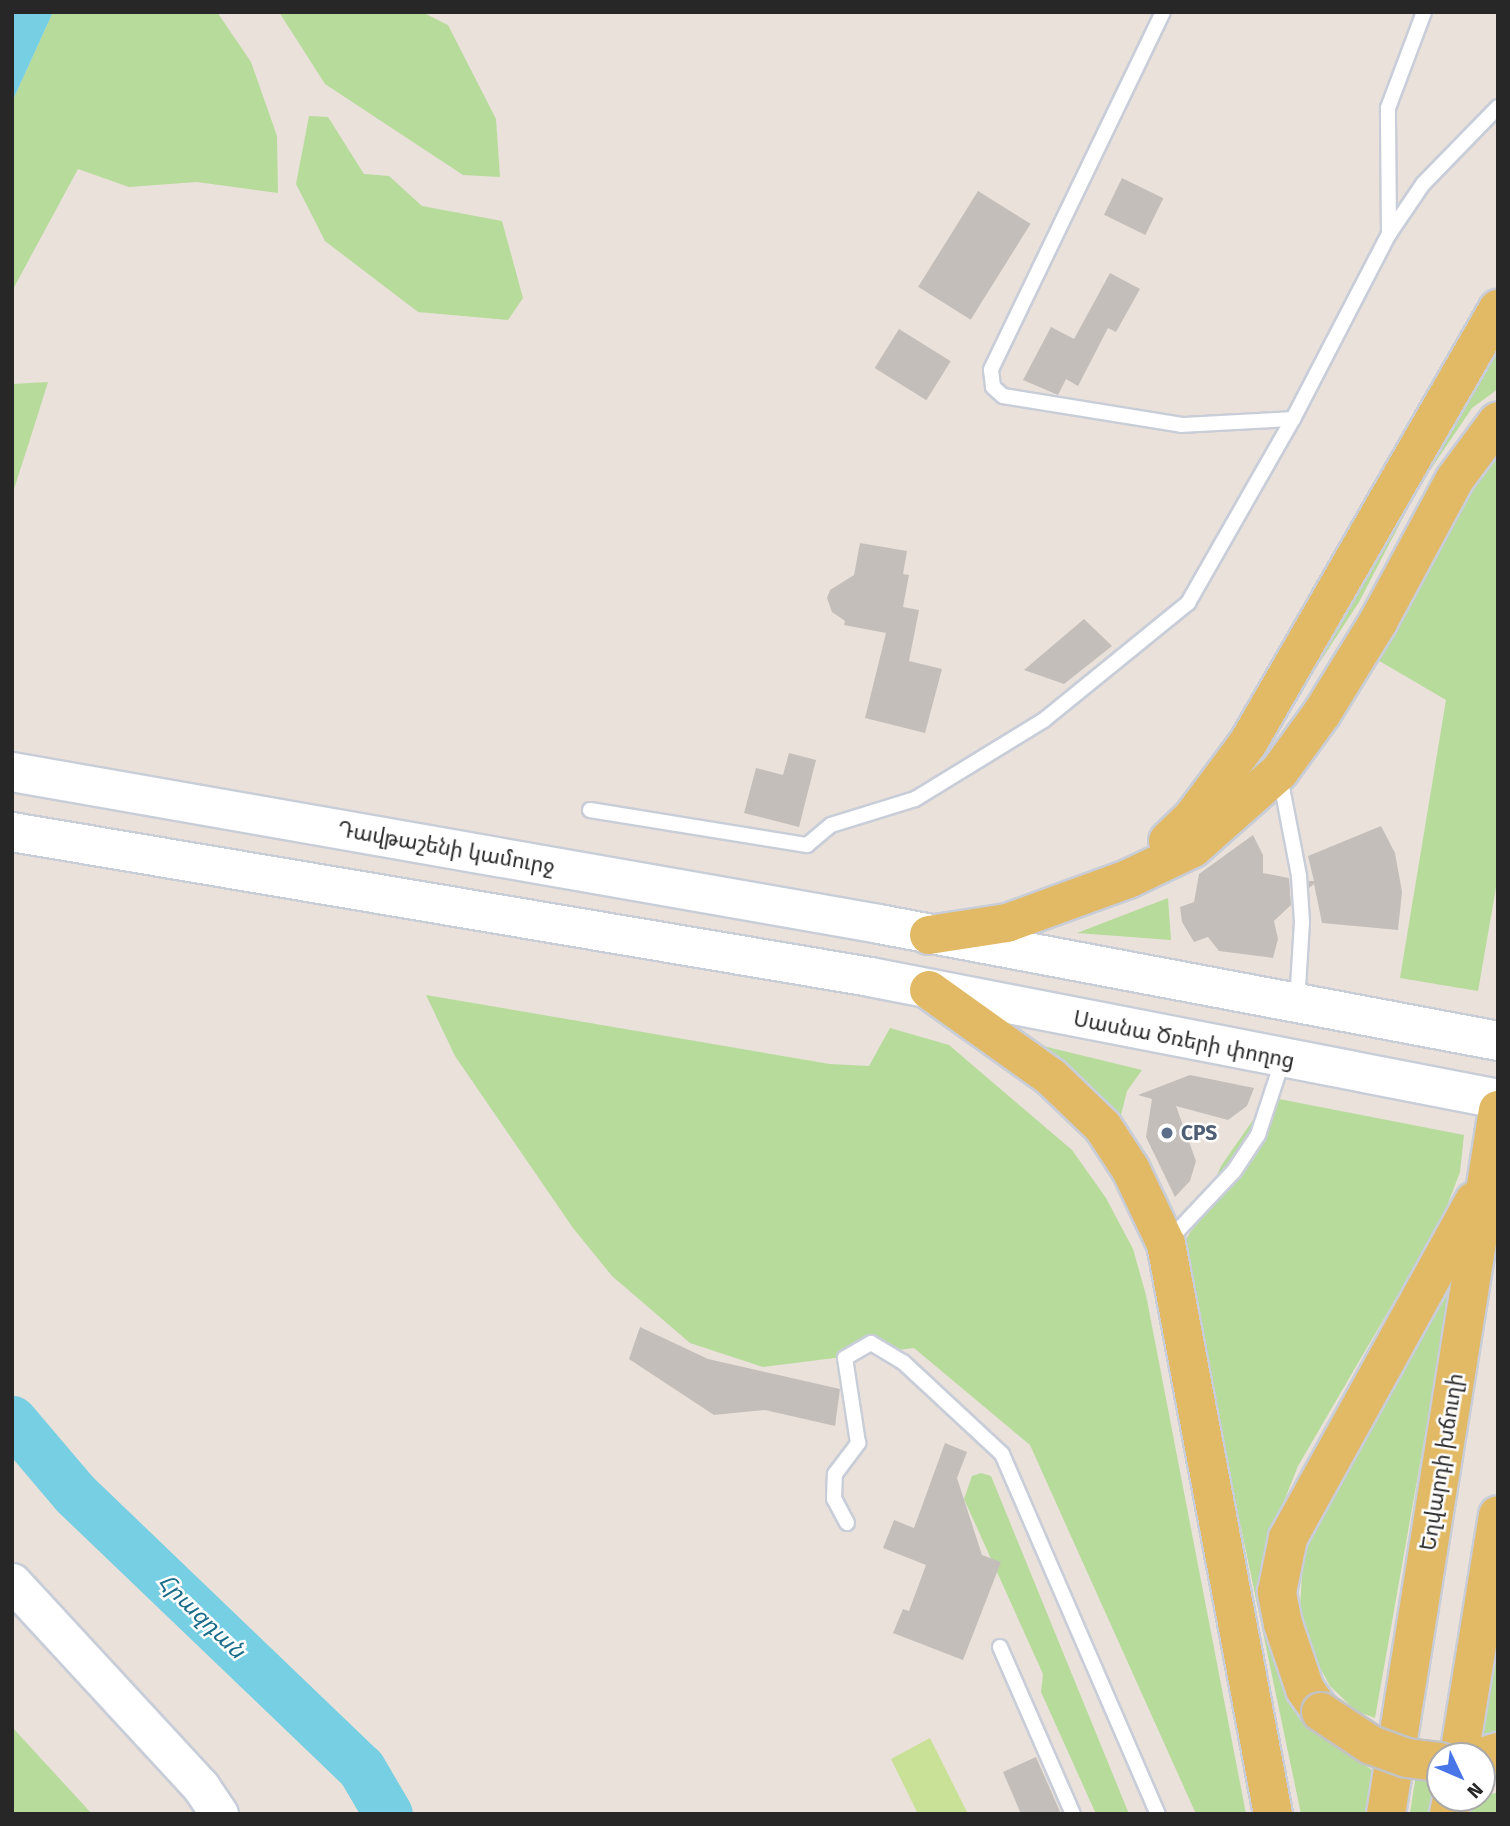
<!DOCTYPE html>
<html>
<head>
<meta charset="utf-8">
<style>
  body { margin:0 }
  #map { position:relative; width:1510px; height:1826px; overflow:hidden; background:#e9e1da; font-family:"Fira Sans","Noto Sans Armenian",sans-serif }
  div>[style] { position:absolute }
  .green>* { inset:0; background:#b7db9b; transform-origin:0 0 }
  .pitch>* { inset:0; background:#c9e197 }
  .water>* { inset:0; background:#76cfe2 }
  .river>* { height:49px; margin:-24.5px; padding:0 24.5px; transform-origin:24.5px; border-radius:24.5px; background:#76cfe2 }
  .building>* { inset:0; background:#c4beba; transform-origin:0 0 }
  .roads { filter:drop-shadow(2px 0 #c8cdd8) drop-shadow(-2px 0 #c8cdd8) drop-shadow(0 2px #c8cdd8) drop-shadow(0 -2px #c8cdd8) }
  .service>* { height:14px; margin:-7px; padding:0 7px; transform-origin:7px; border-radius:7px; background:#fff }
  .tertiary>* { height:37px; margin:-18.5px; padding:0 18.5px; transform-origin:18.5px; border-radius:18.5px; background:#fff }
  .secondary>* { height:38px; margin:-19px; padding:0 19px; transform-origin:19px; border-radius:19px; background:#fff }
  .primary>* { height:38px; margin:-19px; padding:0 19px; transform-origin:19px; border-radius:19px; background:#e2b965 }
  .bridges { filter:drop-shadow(2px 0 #c3c3c3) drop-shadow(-2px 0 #c3c3c3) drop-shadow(0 2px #c3c3c3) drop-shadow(0 -2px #c3c3c3) }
  .primary-bridge>* { height:38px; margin:-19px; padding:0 19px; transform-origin:19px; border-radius:19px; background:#e2b965 }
  .dots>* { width:19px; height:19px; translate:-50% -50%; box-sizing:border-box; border:4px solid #fff; border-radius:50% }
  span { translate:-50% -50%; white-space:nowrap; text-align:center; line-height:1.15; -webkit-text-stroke:5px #fff; paint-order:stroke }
  .street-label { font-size:21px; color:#272727 }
  .service-label { font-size:21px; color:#4e5e75; font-weight:700 }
  .left { translate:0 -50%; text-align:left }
  .water-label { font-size:23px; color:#196d89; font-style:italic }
  .frame { position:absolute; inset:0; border:14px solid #272727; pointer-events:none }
  .north { position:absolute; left:1426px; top:1742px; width:70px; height:70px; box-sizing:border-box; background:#fff; border:2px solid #a9a9a9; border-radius:50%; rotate:134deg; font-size:19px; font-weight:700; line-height:28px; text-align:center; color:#272727 }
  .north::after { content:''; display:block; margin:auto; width:24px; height:32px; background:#4875e8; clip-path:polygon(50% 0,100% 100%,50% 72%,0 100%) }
</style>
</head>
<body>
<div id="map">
  <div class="green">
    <div style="clip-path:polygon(53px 12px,217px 12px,251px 62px,277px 136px,278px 193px,197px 182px,129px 187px,78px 169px,12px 291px,12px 102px)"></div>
    <div style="clip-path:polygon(279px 12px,422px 12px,448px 25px,496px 119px,500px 177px,463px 175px,325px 84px)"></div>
    <div style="clip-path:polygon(309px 116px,328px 117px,364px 174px,389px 176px,422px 206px,502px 221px,523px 298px,508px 320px,418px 312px,325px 241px,296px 184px)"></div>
    <div style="clip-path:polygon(1498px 334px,1498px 389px,1472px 408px,1420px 485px,1359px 602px,1258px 757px)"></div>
    <div style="clip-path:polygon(48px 382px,33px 430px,12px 495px,12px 384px)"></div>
    <div style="clip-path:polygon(1498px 453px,1498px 876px,1478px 991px,1400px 978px,1446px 700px,1376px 659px,1456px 514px)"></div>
    <div style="clip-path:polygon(1168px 898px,1171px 940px,1077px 933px)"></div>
    <div style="clip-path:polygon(426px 995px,830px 1064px,869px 1066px,890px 1028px,949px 1045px,1072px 1150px,1106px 1198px,1133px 1249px,1146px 1295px,1246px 1814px,1196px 1814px,1030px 1445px,914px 1348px,763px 1367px,690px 1343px,612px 1276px,573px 1228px,455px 1056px)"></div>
    <div style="clip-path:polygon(1039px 1045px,1142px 1070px,1127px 1091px,1119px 1123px,1095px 1094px)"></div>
    <div style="clip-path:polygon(1269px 1097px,1464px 1135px,1460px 1172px,1442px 1219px,1298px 1466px,1263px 1554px,1264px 1610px,1273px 1659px,1286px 1688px,1321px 1735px,1375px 1772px,1369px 1814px,1301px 1814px,1182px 1246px,1199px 1218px,1221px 1166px)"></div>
    <div style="clip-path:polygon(1451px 1288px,1375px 1718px,1356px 1711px,1330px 1686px,1312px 1653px,1300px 1608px,1302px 1574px,1307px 1546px,1321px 1516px)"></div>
    <div style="clip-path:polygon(981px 1473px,991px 1476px,1129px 1814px,1096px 1814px,1041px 1692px,1043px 1674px,964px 1499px,972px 1476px)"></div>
    <div style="clip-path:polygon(1498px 1591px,1498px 1730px,1471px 1743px)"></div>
    <div style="clip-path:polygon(12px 1727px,92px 1814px,12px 1814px)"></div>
    <div style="left:1416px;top:1775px;width:20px;height:40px;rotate:9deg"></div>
    <div style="clip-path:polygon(1498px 1792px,1498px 1814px,1464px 1814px,1466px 1802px)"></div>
  </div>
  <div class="pitch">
    <div style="clip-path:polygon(930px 1738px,968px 1814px,918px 1814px,891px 1759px)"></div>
  </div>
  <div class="water">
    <div style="clip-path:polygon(12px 12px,53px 12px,12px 102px)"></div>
  </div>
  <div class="river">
    <div style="left:12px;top:1420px;width:97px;rotate:49.6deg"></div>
    <div style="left:75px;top:1494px;width:396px;rotate:43.8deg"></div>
    <div style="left:361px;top:1768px;width:53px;rotate:59.6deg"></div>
  </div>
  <div class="building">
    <div style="left:1122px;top:178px;width:46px;height:41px;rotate:26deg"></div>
    <div style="left:978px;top:191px;width:62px;height:113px;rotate:32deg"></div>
    <div style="clip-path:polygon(1110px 273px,1140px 289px,1116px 332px,1108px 328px,1078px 386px,1066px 379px,1058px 395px,1023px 380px,1051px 327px,1074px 339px)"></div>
    <div style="left:899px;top:329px;width:61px;height:46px;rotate:32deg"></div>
    <div style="clip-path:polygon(860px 543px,907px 551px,903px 574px,909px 575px,903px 607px,919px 610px,909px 661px,942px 669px,925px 733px,865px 718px,886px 633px,844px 625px,845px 621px,832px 612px,827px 598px,830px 590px,854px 575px)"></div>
    <div style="clip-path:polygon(1084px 619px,1112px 646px,1064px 684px,1024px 670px)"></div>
    <div style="clip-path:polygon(789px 753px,816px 760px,799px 827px,744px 813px,756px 768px,783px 775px)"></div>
    <div style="clip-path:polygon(1381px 826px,1395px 853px,1402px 892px,1398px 930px,1322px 923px,1314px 884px,1309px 888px,1309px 881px,1314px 881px,1308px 856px)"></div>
    <div style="clip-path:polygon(1253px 835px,1263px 855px,1263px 873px,1289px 878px,1291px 905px,1274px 921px,1278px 939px,1273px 958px,1219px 951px,1208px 937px,1194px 942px,1182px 922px,1180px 907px,1194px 902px,1199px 874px)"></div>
    <div style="clip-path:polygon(1190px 1075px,1254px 1088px,1247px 1106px,1228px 1120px,1176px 1106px,1196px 1161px,1190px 1181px,1175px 1197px,1146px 1137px,1152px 1099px,1138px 1095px)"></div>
    <div style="clip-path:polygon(640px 1327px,708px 1359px,840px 1389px,835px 1426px,765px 1410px,714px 1415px,629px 1359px)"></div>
    <div style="clip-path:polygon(945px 1443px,967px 1452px,957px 1478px,982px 1555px,1001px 1562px,963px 1660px,893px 1633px,903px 1609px,909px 1611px,926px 1565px,883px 1548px,894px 1520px,914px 1528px)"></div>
    <div style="clip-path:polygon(1036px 1757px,1061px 1814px,1021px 1814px,1003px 1772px)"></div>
  </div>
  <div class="roads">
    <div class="service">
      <div style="left:1163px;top:12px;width:397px;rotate:115.7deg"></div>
      <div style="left:991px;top:370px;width:17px;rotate:83deg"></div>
      <div style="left:993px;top:387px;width:13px;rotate:42deg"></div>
      <div style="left:1003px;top:396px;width:181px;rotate:9.2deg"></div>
      <div style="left:1182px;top:425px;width:111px;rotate:-3.1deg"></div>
      <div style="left:1389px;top:234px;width:126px;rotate:-90.5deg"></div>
      <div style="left:1388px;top:108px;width:103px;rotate:-69.4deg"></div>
      <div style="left:1280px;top:777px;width:101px;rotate:79.1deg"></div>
      <div style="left:1299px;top:876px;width:46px;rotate:86.3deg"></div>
      <div style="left:1302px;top:922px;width:81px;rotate:93.5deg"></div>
      <div style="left:590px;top:810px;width:220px;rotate:9.2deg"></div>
      <div style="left:807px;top:845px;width:31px;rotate:-40deg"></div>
      <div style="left:831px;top:825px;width:88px;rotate:-17.2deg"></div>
      <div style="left:915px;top:799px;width:151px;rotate:-31.5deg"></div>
      <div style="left:1044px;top:720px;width:186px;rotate:-39.1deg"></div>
      <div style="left:1188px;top:603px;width:212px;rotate:-60.3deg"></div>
      <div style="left:1293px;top:419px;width:208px;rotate:-62.6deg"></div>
      <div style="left:1389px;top:234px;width:60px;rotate:-55.8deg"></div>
      <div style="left:1423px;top:184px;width:107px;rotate:-45.8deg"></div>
      <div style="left:1168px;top:1241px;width:96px;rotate:-46.7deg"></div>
      <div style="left:1234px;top:1171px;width:43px;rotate:-56.3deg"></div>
      <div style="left:1258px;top:1135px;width:80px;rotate:-71.8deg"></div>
      <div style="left:847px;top:1523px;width:27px;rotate:-118deg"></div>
      <div style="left:834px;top:1499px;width:25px;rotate:-88deg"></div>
      <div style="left:835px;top:1474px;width:39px;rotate:-53deg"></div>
      <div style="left:858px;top:1443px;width:86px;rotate:-98.7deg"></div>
      <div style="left:845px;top:1358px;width:30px;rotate:-30deg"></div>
      <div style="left:871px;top:1343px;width:37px;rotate:31deg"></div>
      <div style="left:903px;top:1362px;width:135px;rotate:42.9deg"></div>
      <div style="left:1002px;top:1454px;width:392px;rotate:66.6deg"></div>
      <div style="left:1000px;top:1647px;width:182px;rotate:66.4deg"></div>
    </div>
    <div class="tertiary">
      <div style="left:12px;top:1582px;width:279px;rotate:47.3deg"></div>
      <div style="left:201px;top:1787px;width:32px;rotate:56deg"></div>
    </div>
    <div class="secondary">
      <div style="left:12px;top:772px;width:880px;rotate:9.94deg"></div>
      <div style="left:879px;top:924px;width:630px;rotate:10.7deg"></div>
      <div style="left:12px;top:832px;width:870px;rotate:9.59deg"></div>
      <div style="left:870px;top:977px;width:640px;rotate:10.99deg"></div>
    </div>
    <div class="primary">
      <div style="left:1168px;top:841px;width:33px;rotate:-44deg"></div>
      <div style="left:1192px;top:818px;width:94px;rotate:-53.3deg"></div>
      <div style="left:1248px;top:743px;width:501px;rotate:-60.06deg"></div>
      <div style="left:929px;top:935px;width:79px;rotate:-8.7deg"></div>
      <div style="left:1007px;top:923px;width:129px;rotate:-20deg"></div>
      <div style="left:1128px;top:879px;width:72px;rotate:-25.5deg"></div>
      <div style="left:1193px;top:848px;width:115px;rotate:-41.5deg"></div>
      <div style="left:1279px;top:772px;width:73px;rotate:-53.9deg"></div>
      <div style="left:1322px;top:713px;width:107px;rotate:-58.4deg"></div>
      <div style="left:1378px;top:622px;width:162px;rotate:-61.7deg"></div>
      <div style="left:1455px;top:479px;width:72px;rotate:-53.4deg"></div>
      <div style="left:929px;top:990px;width:150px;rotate:35.5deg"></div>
      <div style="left:1051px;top:1077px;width:72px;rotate:43.9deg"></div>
      <div style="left:1103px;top:1127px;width:51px;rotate:56.9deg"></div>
      <div style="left:1131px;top:1170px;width:82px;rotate:64.7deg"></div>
      <div style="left:1166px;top:1244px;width:580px;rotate:79.37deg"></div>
      <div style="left:1321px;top:1712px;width:28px;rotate:-125deg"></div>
      <div style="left:1305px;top:1689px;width:69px;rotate:-108.7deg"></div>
      <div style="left:1283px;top:1624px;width:33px;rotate:-101deg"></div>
      <div style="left:1277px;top:1592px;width:55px;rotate:-78.5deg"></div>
      <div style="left:1288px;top:1538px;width:385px;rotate:-61.1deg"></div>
      <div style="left:1459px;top:1756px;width:244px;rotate:-80.8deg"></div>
      <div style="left:1482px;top:1757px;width:17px;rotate:-17deg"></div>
      <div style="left:1386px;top:1814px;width:713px;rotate:-80.96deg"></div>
      <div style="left:1449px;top:1814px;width:16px;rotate:-79deg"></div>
    </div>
  </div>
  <div class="bridges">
    <div class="primary-bridge">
      <div style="left:1321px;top:1712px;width:60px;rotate:33.4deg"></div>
      <div style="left:1371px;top:1745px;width:38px;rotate:20deg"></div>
      <div style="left:1407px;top:1758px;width:33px;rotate:7deg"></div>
    </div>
  </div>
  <div class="dots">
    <div style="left:1167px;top:1133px;background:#5c6f8a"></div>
  </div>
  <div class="street-label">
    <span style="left:446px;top:848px;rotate:10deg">Դավթաշենի կամուրջ</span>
    <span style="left:1184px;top:1040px;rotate:11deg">Սասնա Ծռերի փողոց</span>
    <span style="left:1442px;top:1462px;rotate:-81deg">Եղվարդի խճուղի</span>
  </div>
  <div class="service-label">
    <span class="left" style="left:1181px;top:1133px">CPS</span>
  </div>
  <div class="water-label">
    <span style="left:202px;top:1616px;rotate:44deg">Հրազդան</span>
  </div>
  <div class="frame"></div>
  <div class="north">N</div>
</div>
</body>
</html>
